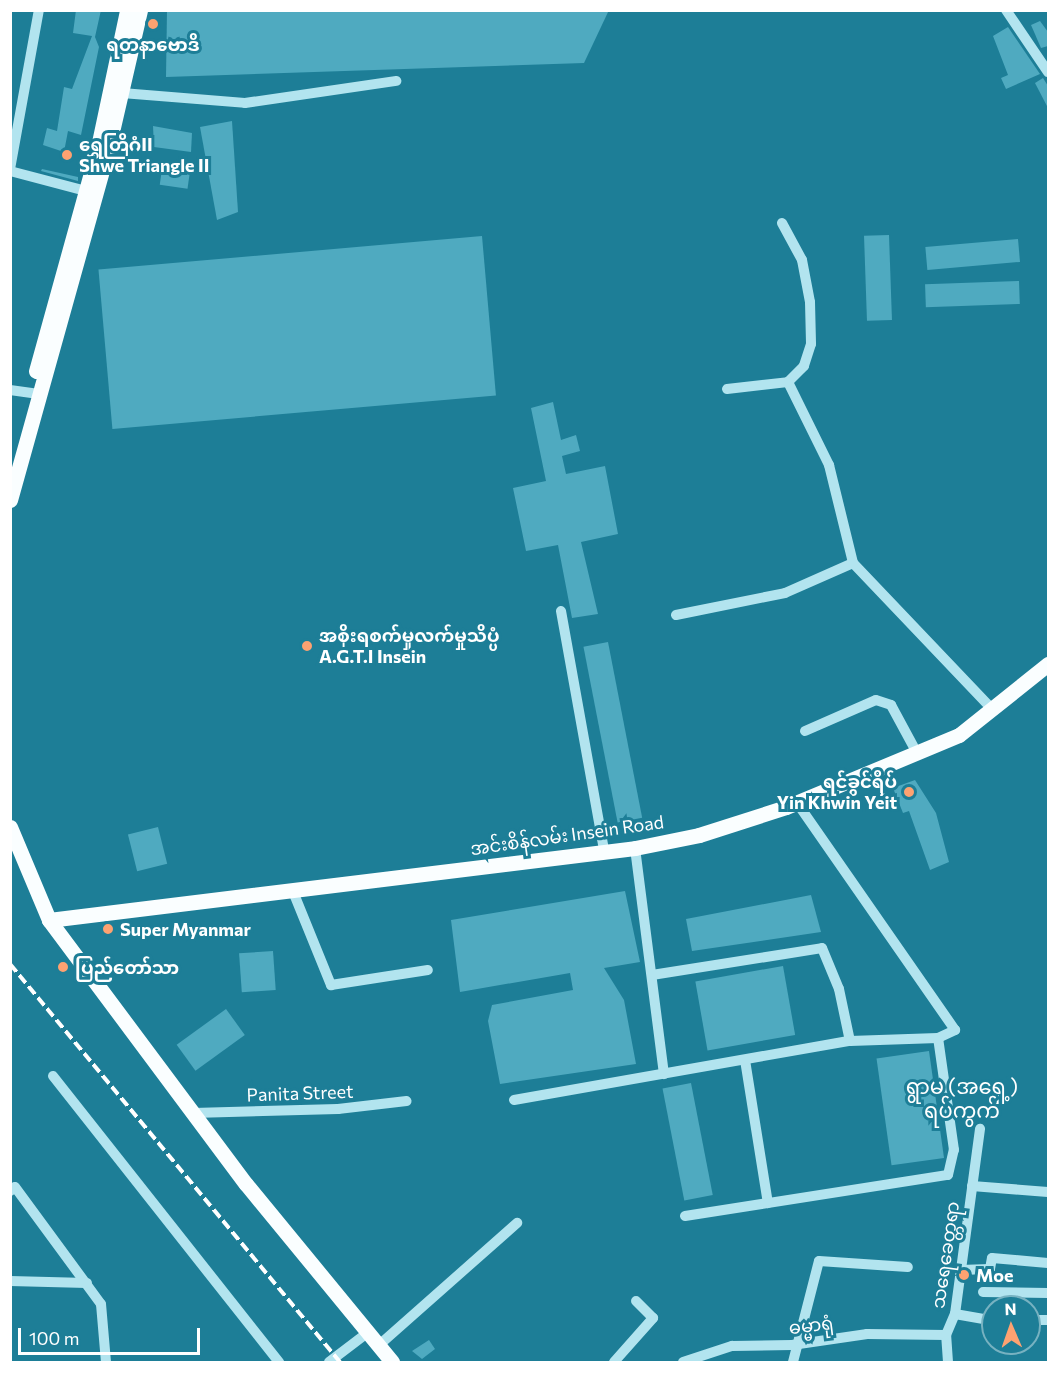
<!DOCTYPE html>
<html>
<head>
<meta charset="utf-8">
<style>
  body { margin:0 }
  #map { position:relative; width:1059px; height:1373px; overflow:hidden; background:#1d7e97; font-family:Commissioner,"Noto Sans Myanmar",sans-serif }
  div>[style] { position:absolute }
  .building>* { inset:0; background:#4faac0; transform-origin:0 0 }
  .minor>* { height:10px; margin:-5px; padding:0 5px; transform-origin:5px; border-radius:5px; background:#b2e4ef }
  .major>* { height:15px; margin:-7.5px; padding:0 7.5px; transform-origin:7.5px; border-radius:7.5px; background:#fafeff }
  .rail>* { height:4px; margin-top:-2px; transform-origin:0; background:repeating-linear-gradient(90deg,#fff 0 10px,transparent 0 14.5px) }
  .dots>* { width:16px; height:16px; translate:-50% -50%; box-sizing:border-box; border:3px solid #1d7e97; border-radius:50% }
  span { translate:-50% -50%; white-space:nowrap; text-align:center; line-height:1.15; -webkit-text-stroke:6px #1d7e97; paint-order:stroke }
  .poi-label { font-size:18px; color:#fff; font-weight:700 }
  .left { translate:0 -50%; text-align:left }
  .right { translate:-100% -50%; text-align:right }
  .street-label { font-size:18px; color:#fff }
  .quarter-label { font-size:21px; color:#fff }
  .frame { position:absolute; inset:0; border:12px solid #fff; pointer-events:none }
  .north { position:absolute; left:981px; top:1295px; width:60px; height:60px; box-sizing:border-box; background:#1d7e97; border:2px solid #77b2c1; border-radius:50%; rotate:358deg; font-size:16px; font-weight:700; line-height:24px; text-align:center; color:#fff }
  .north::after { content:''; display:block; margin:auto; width:21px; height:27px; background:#fea271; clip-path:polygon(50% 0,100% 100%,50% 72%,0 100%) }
  .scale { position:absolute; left:18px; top:1328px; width:182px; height:27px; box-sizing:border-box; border:3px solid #fff; border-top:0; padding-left:8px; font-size:18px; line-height:21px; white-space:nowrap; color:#fff; -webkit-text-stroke:4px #1d7e97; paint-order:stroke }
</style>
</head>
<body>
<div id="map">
  <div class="building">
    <div style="clip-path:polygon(76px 10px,101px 10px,95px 37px,99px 47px,81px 135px,68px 131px,64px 152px,43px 145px,47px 128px,57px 131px,64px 87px,72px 89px,92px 36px,73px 33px)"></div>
    <div style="clip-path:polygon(167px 10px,609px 10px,584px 63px,166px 77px)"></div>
    <div style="clip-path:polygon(1040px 21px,1048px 32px,1048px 46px,1041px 48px,1031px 25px)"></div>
    <div style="clip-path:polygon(1008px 27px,1040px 74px,1006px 89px,1001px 78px,1008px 75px,993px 36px)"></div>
    <div style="clip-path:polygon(1043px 78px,1048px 86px,1048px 108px,1035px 83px)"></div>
    <div style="clip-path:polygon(232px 121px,238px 212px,217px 220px,200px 127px)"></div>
    <div style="clip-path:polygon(153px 126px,192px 133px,191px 152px,154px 147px)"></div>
    <div style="clip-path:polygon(42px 169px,78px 177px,78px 181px,41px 171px)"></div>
    <div style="left:162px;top:169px;width:28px;height:16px;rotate:8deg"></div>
    <div style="left:889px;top:235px;width:85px;height:25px;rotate:88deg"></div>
    <div style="left:482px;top:236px;width:160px;height:385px;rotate:85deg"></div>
    <div style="left:1018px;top:239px;width:23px;height:93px;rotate:85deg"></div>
    <div style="left:1019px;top:281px;width:23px;height:94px;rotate:88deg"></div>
    <div style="clip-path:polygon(553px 402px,561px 440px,576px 435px,580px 451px,562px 456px,566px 474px,605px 466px,618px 534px,581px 542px,598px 614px,572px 618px,558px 545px,526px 551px,513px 488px,546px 481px,531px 408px)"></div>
    <div style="left:608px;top:642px;width:179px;height:25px;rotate:79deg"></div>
    <div style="clip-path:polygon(915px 780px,936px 813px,949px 862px,930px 870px,909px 811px,903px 813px,893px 788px)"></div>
    <div style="left:158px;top:827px;width:38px;height:31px;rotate:76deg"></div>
    <div style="clip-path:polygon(625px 891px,640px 962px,604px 968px,624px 1000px,636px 1064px,500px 1084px,488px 1021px,492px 1005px,573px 990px,570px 973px,460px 992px,451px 920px)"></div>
    <div style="clip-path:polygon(811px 895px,821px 932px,692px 951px,686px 919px)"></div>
    <div style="left:273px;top:951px;width:39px;height:34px;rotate:86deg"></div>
    <div style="left:783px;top:966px;width:70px;height:89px;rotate:80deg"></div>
    <div style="left:226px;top:1009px;width:32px;height:61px;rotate:54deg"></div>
    <div style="left:929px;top:1051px;width:108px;height:53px;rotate:82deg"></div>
    <div style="left:691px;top:1083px;width:114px;height:29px;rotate:79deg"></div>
    <div style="clip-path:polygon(429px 1340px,435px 1349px,422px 1359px,412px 1351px)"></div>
  </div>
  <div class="minor">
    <div style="left:1006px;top:10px;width:75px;rotate:55.9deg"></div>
    <div style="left:122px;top:93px;width:123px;rotate:4.6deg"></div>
    <div style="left:245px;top:103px;width:153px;rotate:-8.3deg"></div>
    <div style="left:10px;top:169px;width:162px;rotate:-79.7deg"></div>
    <div style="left:10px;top:171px;width:83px;rotate:14.7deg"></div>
    <div style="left:782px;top:223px;width:42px;rotate:61.6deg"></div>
    <div style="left:802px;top:260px;width:43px;rotate:79.2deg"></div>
    <div style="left:810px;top:302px;width:42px;rotate:88.6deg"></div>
    <div style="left:811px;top:344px;width:23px;rotate:108deg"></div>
    <div style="left:804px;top:366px;width:23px;rotate:135deg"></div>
    <div style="left:788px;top:382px;width:93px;rotate:63.7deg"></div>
    <div style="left:829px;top:465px;width:101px;rotate:76.2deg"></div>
    <div style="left:853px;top:563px;width:204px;rotate:46.4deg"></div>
    <div style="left:727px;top:389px;width:61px;rotate:-6.5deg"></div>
    <div style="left:10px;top:390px;width:29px;rotate:8deg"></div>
    <div style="left:561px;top:611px;width:243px;rotate:79.8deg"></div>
    <div style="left:676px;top:615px;width:111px;rotate:-11.4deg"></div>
    <div style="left:785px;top:593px;width:74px;rotate:-23.8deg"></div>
    <div style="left:805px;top:731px;width:77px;rotate:-23.6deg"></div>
    <div style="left:876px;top:700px;width:16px;rotate:18deg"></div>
    <div style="left:891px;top:705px;width:55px;rotate:61.6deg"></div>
    <div style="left:635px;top:848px;width:228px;rotate:82.7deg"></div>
    <div style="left:292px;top:889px;width:104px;rotate:67.9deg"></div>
    <div style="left:331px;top:985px;width:98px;rotate:-8.8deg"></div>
    <div style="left:652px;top:975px;width:172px;rotate:-9deg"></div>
    <div style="left:822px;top:948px;width:44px;rotate:67.5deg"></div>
    <div style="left:839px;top:989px;width:53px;rotate:78.1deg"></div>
    <div style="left:850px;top:1041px;width:88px;rotate:-2deg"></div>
    <div style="left:938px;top:1038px;width:19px;rotate:-25deg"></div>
    <div style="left:955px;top:1030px;width:277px;rotate:-124.8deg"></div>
    <div style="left:745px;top:1060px;width:145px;rotate:80.9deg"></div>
    <div style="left:53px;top:1076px;width:365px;rotate:51.7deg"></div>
    <div style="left:514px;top:1100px;width:341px;rotate:-10deg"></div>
    <div style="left:193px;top:1113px;width:145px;rotate:-1.6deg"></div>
    <div style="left:338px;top:1109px;width:69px;rotate:-6.6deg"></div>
    <div style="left:972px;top:1186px;width:76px;rotate:4.5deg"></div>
    <div style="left:10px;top:1191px;width:6px;rotate:-39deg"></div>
    <div style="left:15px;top:1187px;width:145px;rotate:53.7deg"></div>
    <div style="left:101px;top:1304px;width:58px;rotate:85.1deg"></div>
    <div style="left:685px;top:1216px;width:266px;rotate:-8.9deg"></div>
    <div style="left:948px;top:1175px;width:26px;rotate:-77deg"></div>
    <div style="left:954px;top:1150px;width:113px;rotate:-98.1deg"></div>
    <div style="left:960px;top:1270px;width:30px;rotate:-2deg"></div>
    <div style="left:990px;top:1269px;width:11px;rotate:-80deg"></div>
    <div style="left:992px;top:1258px;width:56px;rotate:5.1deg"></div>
    <div style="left:10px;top:1281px;width:77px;rotate:1.5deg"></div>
    <div style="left:983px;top:1292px;width:65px;rotate:0.9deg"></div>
    <div style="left:955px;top:1314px;width:39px;rotate:10deg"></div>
    <div style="left:1029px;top:1320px;width:19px"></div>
    <div style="left:378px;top:1346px;width:186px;rotate:-41.5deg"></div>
    <div style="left:329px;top:1362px;width:48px;rotate:-37.3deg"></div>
    <div style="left:614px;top:1362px;width:59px;rotate:-48.4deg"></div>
    <div style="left:653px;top:1318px;width:24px;rotate:-135deg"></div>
    <div style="left:683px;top:1362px;width:52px;rotate:-18.1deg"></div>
    <div style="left:732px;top:1346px;width:60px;rotate:-1deg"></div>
    <div style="left:792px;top:1345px;width:76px;rotate:-8.3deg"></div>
    <div style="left:867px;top:1334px;width:79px;rotate:0.7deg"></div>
    <div style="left:793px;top:1362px;width:104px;rotate:-75.6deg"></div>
    <div style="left:819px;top:1261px;width:89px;rotate:3.9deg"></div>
    <div style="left:948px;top:1362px;width:27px;rotate:-94deg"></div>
    <div style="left:946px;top:1335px;width:23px;rotate:-67deg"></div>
    <div style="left:955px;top:1314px;width:187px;rotate:-82.3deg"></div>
  </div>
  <div class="major">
    <div style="left:36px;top:371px;width:232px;rotate:-74.5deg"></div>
    <div style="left:98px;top:147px;width:140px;rotate:-78deg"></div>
    <div style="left:10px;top:500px;width:364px;rotate:-74.4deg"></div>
    <div style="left:108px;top:149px;width:143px;rotate:-77deg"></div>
    <div style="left:10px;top:827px;width:101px;rotate:67.2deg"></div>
    <div style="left:49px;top:920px;width:329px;rotate:53.3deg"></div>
    <div style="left:246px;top:1184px;width:230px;rotate:50.6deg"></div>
    <div style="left:49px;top:920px;width:590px;rotate:-7deg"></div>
    <div style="left:635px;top:848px;width:65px;rotate:-11.5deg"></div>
    <div style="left:699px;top:835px;width:91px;rotate:-17.8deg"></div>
    <div style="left:786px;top:807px;width:187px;rotate:-22.6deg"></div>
    <div style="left:959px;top:735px;width:114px;rotate:-38.6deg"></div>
  </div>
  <div class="rail">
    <div style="left:10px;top:964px;width:517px;rotate:50.34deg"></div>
  </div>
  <div class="dots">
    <div style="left:153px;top:24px;background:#fea271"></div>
    <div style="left:67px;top:155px;background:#fea271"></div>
    <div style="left:307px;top:646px;background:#fea271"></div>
    <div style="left:909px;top:792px;background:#fea271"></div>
    <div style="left:108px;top:929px;background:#fea271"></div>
    <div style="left:63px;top:967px;background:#fea271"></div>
    <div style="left:964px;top:1275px;background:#fea271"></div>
  </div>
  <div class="poi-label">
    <span style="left:153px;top:44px">ရတနာဗောဒိ</span>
    <span class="left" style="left:79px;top:155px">ရွှေတြိဂံII<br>Shwe Triangle II</span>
    <span class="left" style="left:319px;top:646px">အစိုးရစက်မှုလက်မှုသိပ္ပံ<br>A.G.T.I Insein</span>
    <span class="right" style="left:897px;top:792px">ရင်ခွင်ရိပ်<br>Yin Khwin Yeit</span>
    <span class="left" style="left:120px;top:929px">Super Myanmar</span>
    <span class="left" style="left:75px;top:967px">ပြည်တော်သာ</span>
    <span class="left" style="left:976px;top:1275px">Moe</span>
  </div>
  <div class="street-label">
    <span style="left:567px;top:835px;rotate:-8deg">အင်းစိန်လမ်း Insein Road</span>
    <span style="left:300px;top:1093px;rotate:-2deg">Panita Street</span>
    <span style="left:945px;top:1255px;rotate:-82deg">သရေခေတ္တရာ</span>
    <span style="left:811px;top:1325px;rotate:-7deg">ဓမ္မာရုံ</span>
  </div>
  <div class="quarter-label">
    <span style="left:962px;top:1098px">ရွာမ (အရှေ့)<br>ရပ်ကွက်</span>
  </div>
  <div class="frame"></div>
  <div class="north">N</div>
  <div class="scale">100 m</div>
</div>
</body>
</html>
